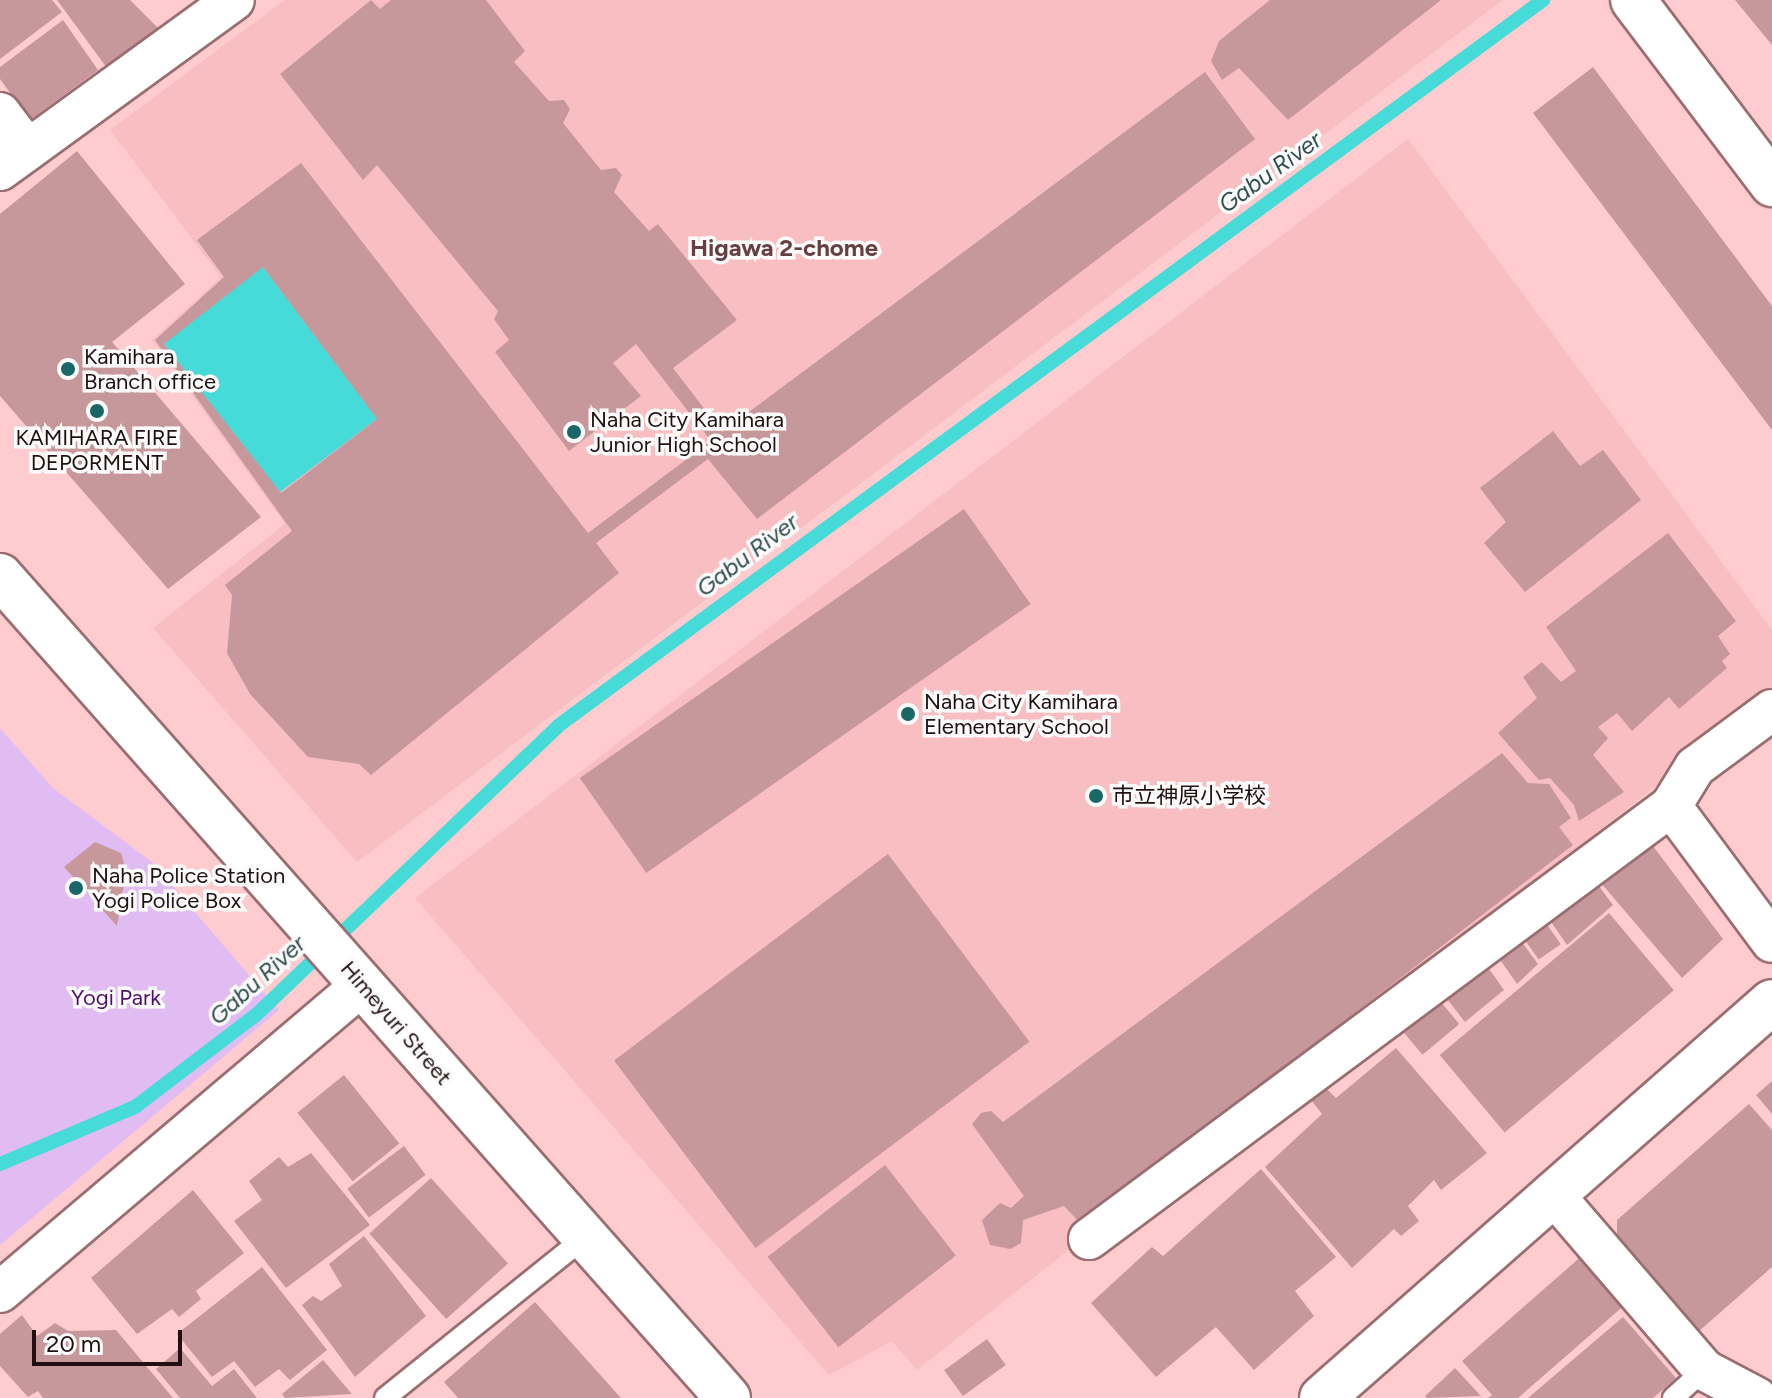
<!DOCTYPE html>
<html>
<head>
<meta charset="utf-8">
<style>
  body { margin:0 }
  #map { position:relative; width:1772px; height:1398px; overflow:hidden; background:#fecccf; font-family:Figtree,"Noto Sans JP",sans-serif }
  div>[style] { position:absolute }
  .built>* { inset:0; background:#f8bec2 }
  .green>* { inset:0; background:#e0bcf3 }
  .water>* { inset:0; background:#46dbd9; transform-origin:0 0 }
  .stream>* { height:14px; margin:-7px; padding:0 7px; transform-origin:7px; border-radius:7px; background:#46dbd9 }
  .building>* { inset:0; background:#c7989b; transform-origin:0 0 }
  .roads { filter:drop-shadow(2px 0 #9a6e71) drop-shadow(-2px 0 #9a6e71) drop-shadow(0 2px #9a6e71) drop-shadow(0 -2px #9a6e71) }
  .service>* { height:20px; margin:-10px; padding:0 10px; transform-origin:10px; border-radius:10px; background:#fff }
  .minor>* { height:40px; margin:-20px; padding:0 20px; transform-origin:20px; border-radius:20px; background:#fff }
  .tertiary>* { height:44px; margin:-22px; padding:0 22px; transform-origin:22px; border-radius:22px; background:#fff }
  .trunk>* { height:44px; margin:-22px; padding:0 22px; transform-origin:22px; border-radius:22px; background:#fff }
  .dots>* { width:22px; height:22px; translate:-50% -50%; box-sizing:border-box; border:4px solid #fbfbfb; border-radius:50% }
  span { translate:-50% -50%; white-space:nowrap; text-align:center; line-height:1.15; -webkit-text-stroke:7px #fbfbfb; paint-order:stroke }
  .poi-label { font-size:22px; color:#211011 }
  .left { translate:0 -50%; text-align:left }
  .park-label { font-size:22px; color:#501069 }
  .street-label { font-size:22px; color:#211011 }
  .water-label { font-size:24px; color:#2f4e4d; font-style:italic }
  .neighbourhood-label { font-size:24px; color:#673f42; font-weight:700 }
  .scale { position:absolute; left:32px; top:1330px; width:150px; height:36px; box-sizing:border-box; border:4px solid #211011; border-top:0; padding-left:10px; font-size:24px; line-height:28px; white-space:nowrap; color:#211011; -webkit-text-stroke:6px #fbfbfb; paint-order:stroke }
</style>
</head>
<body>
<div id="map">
  <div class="built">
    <div style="clip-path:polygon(285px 0,1503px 0,357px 862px,153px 628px,285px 524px,152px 340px,221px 277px,110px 130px)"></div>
    <div style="clip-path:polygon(1408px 139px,1772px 630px,1772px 694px,917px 1370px,892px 1341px,829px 1375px,415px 898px)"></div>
  </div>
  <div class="green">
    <div style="clip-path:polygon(0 728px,53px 788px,152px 862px,279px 1010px,0 1245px)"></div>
  </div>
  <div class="water">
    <div style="left:263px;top:267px;width:190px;height:125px;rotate:53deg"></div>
  </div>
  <div class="stream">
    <div style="left:0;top:1164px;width:147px;rotate:-22.9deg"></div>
    <div style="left:135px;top:1107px;width:153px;rotate:-37.3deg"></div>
    <div style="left:257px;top:1014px;width:417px;rotate:-43.7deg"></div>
    <div style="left:558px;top:726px;width:1224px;rotate:-36.39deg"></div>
  </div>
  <div class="building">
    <div style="clip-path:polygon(0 0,52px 0,62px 12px,0 59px)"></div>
    <div style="clip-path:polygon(57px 0,130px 0,158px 28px,107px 68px)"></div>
    <div style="clip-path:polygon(evenodd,371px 0,380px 9px,391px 0,486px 0,525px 51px,514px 62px,549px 101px,564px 100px,570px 109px,563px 123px,601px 170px,616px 168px,622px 175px,614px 192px,649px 231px,658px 224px,737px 320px,673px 368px,722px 432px,1205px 72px,1255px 139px,757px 519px,708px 459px,596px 543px,619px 573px,371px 775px,359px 764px,308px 757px,250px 694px,227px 653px,232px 595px,225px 585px,292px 531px,155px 340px,224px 277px,197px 240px,301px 163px,588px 533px,711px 441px,636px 344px,613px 363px,641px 396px,569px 451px,495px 352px,509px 340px,494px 319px,498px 311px,377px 165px,363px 180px,280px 74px,371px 0,263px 267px,377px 419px,281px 493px,164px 344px,263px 267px)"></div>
    <div style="clip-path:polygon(1270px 0,1441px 0,1288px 120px,1239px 68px,1222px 80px,1211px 61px,1219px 41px)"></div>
    <div style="clip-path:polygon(1735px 0,1772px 0,1772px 45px)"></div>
    <div style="clip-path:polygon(63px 20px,98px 70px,30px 120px,0 79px,0 67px)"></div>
    <div style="clip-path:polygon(1593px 67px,1772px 306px,1772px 430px,1533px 113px)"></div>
    <div style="clip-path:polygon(77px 151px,185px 284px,112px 342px,261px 517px,168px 589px,0 396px,0 214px)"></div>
    <div style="clip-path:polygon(1553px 431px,1580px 466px,1603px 450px,1641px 500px,1525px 592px,1484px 543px,1506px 522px,1480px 488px)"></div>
    <div style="left:964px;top:509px;width:116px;height:469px;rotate:55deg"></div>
    <div style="clip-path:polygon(1668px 533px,1736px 621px,1718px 636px,1730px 654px,1722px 661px,1727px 668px,1679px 709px,1669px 697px,1632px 731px,1617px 713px,1598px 727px,1608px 738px,1593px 755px,1624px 792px,1579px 821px,1574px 805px,1550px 778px,1539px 780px,1498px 733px,1537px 698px,1523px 677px,1542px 662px,1561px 682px,1576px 671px,1546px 627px)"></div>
    <div style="clip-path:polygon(1502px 753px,1528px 783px,1549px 784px,1571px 818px,1559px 827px,1573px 845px,1081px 1224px,1064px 1206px,1023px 1220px,1021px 1243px,1010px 1249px,990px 1245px,982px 1220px,1000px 1203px,1011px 1208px,1024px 1196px,972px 1124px,981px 1113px,991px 1111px,1003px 1122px)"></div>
    <div style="clip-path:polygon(95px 842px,121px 853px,126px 870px,117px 926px,64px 867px)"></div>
    <div style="clip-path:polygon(1650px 842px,1723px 939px,1682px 978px,1601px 883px)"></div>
    <div style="left:888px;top:854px;width:235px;height:343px;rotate:53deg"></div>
    <div style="clip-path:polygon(1593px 878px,1613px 905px,1567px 945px,1545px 913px)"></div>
    <div style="left:1539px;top:913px;width:38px;height:27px;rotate:55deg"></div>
    <div style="left:1609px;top:913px;width:101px;height:221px;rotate:50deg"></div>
    <div style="clip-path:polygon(1516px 934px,1538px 964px,1517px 984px,1494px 951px)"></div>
    <div style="clip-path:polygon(1485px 963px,1504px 990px,1465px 1022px,1447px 999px)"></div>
    <div style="left:1440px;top:1001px;width:30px;height:48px;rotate:50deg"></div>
    <div style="clip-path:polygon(1396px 1048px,1487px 1153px,1441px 1190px,1434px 1180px,1408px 1206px,1419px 1221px,1401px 1236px,1394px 1229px,1352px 1268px,1265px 1167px,1322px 1114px,1307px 1095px,1321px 1083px,1336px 1098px)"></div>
    <div style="left:344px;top:1075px;width:88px;height:60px;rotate:51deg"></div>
    <div style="clip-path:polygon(1772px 1081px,1772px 1114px,1756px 1095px)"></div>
    <div style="clip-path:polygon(1749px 1104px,1772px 1130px,1772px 1267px,1698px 1332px,1617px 1239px,1617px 1220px)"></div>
    <div style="left:404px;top:1146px;width:36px;height:71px;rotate:53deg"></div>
    <div style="clip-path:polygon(311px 1153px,370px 1225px,286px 1288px,234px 1221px,262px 1200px,249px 1181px,279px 1157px,288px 1167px)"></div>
    <div style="left:885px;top:1165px;width:115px;height:149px;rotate:52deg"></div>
    <div style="clip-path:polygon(1261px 1169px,1336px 1257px,1295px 1291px,1314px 1316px,1254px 1370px,1216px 1327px,1156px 1377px,1091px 1303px,1152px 1247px,1163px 1256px)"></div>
    <div style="left:431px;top:1178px;width:115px;height:83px;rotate:48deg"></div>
    <div style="clip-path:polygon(193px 1190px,244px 1253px,196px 1291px,201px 1299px,179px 1317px,172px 1309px,137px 1334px,91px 1278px)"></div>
    <div style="clip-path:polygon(364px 1236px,426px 1316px,355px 1377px,302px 1305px,313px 1296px,321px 1301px,342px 1286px,329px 1264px)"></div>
    <div style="clip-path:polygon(1584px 1254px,1627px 1303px,1518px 1398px,1488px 1398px,1492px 1395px,1462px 1361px)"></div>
    <div style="clip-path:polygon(262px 1267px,327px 1350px,290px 1380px,279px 1369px,255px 1387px,234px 1361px,212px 1377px,177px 1334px)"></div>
    <div style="clip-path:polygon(535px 1302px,621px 1398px,458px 1398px,444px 1382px)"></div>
    <div style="clip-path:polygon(22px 1315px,37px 1336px,55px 1323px,68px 1331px,116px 1330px,173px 1398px,43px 1398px,38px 1391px,28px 1397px,0 1366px,0 1334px)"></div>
    <div style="clip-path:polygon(1623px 1317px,1676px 1378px,1653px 1398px,1528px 1398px)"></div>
    <div style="left:987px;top:1339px;width:32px;height:53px;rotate:54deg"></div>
    <div style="clip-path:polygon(180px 1348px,212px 1386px,234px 1369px,257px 1398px,180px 1398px,156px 1369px)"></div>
    <div style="clip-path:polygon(323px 1360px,352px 1394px,285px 1398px,282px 1394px)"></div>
    <div style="clip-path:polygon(1455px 1368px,1481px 1396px,1427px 1398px,1425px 1396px)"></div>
  </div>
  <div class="roads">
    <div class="service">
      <div style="left:385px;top:1398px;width:255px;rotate:-38.8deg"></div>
      <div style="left:1673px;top:1398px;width:42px;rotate:-42.1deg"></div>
    </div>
    <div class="minor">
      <div style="left:0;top:113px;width:46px;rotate:52.9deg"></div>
      <div style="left:0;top:170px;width:289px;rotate:-36deg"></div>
      <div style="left:1671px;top:806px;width:169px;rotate:53.4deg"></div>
      <div style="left:1552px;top:1193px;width:233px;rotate:49.3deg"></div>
      <div style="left:1704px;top:1370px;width:60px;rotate:27.8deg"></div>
      <div style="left:1089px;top:1239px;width:725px;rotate:-36.65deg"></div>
      <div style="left:1671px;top:806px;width:46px;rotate:-58.4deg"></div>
      <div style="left:1695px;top:767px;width:96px;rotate:-36.5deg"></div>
      <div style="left:0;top:1292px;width:476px;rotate:-40.3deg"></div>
    </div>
    <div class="tertiary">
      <div style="left:1633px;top:0;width:231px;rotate:52.9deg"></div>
      <div style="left:1322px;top:1398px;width:599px;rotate:-41.35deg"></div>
    </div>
    <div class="trunk">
      <div style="left:0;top:576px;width:1098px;rotate:48.47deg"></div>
    </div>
  </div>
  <div class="dots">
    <div style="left:68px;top:369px;background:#196766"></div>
    <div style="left:97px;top:411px;background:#196766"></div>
    <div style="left:574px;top:432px;background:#196766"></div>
    <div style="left:908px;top:714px;background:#196766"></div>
    <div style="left:1096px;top:796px;background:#196766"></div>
    <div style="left:76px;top:888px;background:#196766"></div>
  </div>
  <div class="poi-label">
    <span class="left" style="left:84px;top:369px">Kamihara<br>Branch office</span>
    <span class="left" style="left:590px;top:432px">Naha City Kamihara<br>Junior High School</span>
    <span style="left:97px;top:450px">KAMIHARA FIRE<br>DEPORMENT</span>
    <span class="left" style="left:924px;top:714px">Naha City Kamihara<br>Elementary School</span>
    <span class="left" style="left:1112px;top:796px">市立神原小学校</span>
    <span class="left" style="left:92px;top:888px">Naha Police Station<br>Yogi Police Box</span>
  </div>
  <div class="park-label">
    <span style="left:116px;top:998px">Yogi Park</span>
  </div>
  <div class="street-label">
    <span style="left:396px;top:1023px;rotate:49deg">Himeyuri Street</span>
  </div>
  <div class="water-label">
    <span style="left:1270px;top:172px;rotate:-36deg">Gabu River</span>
    <span style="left:747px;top:555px;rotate:-37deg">Gabu River</span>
    <span style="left:257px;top:980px;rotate:-42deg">Gabu River</span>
  </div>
  <div class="neighbourhood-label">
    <span style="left:784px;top:248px">Higawa 2-chome</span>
  </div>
  <div class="scale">20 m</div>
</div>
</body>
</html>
